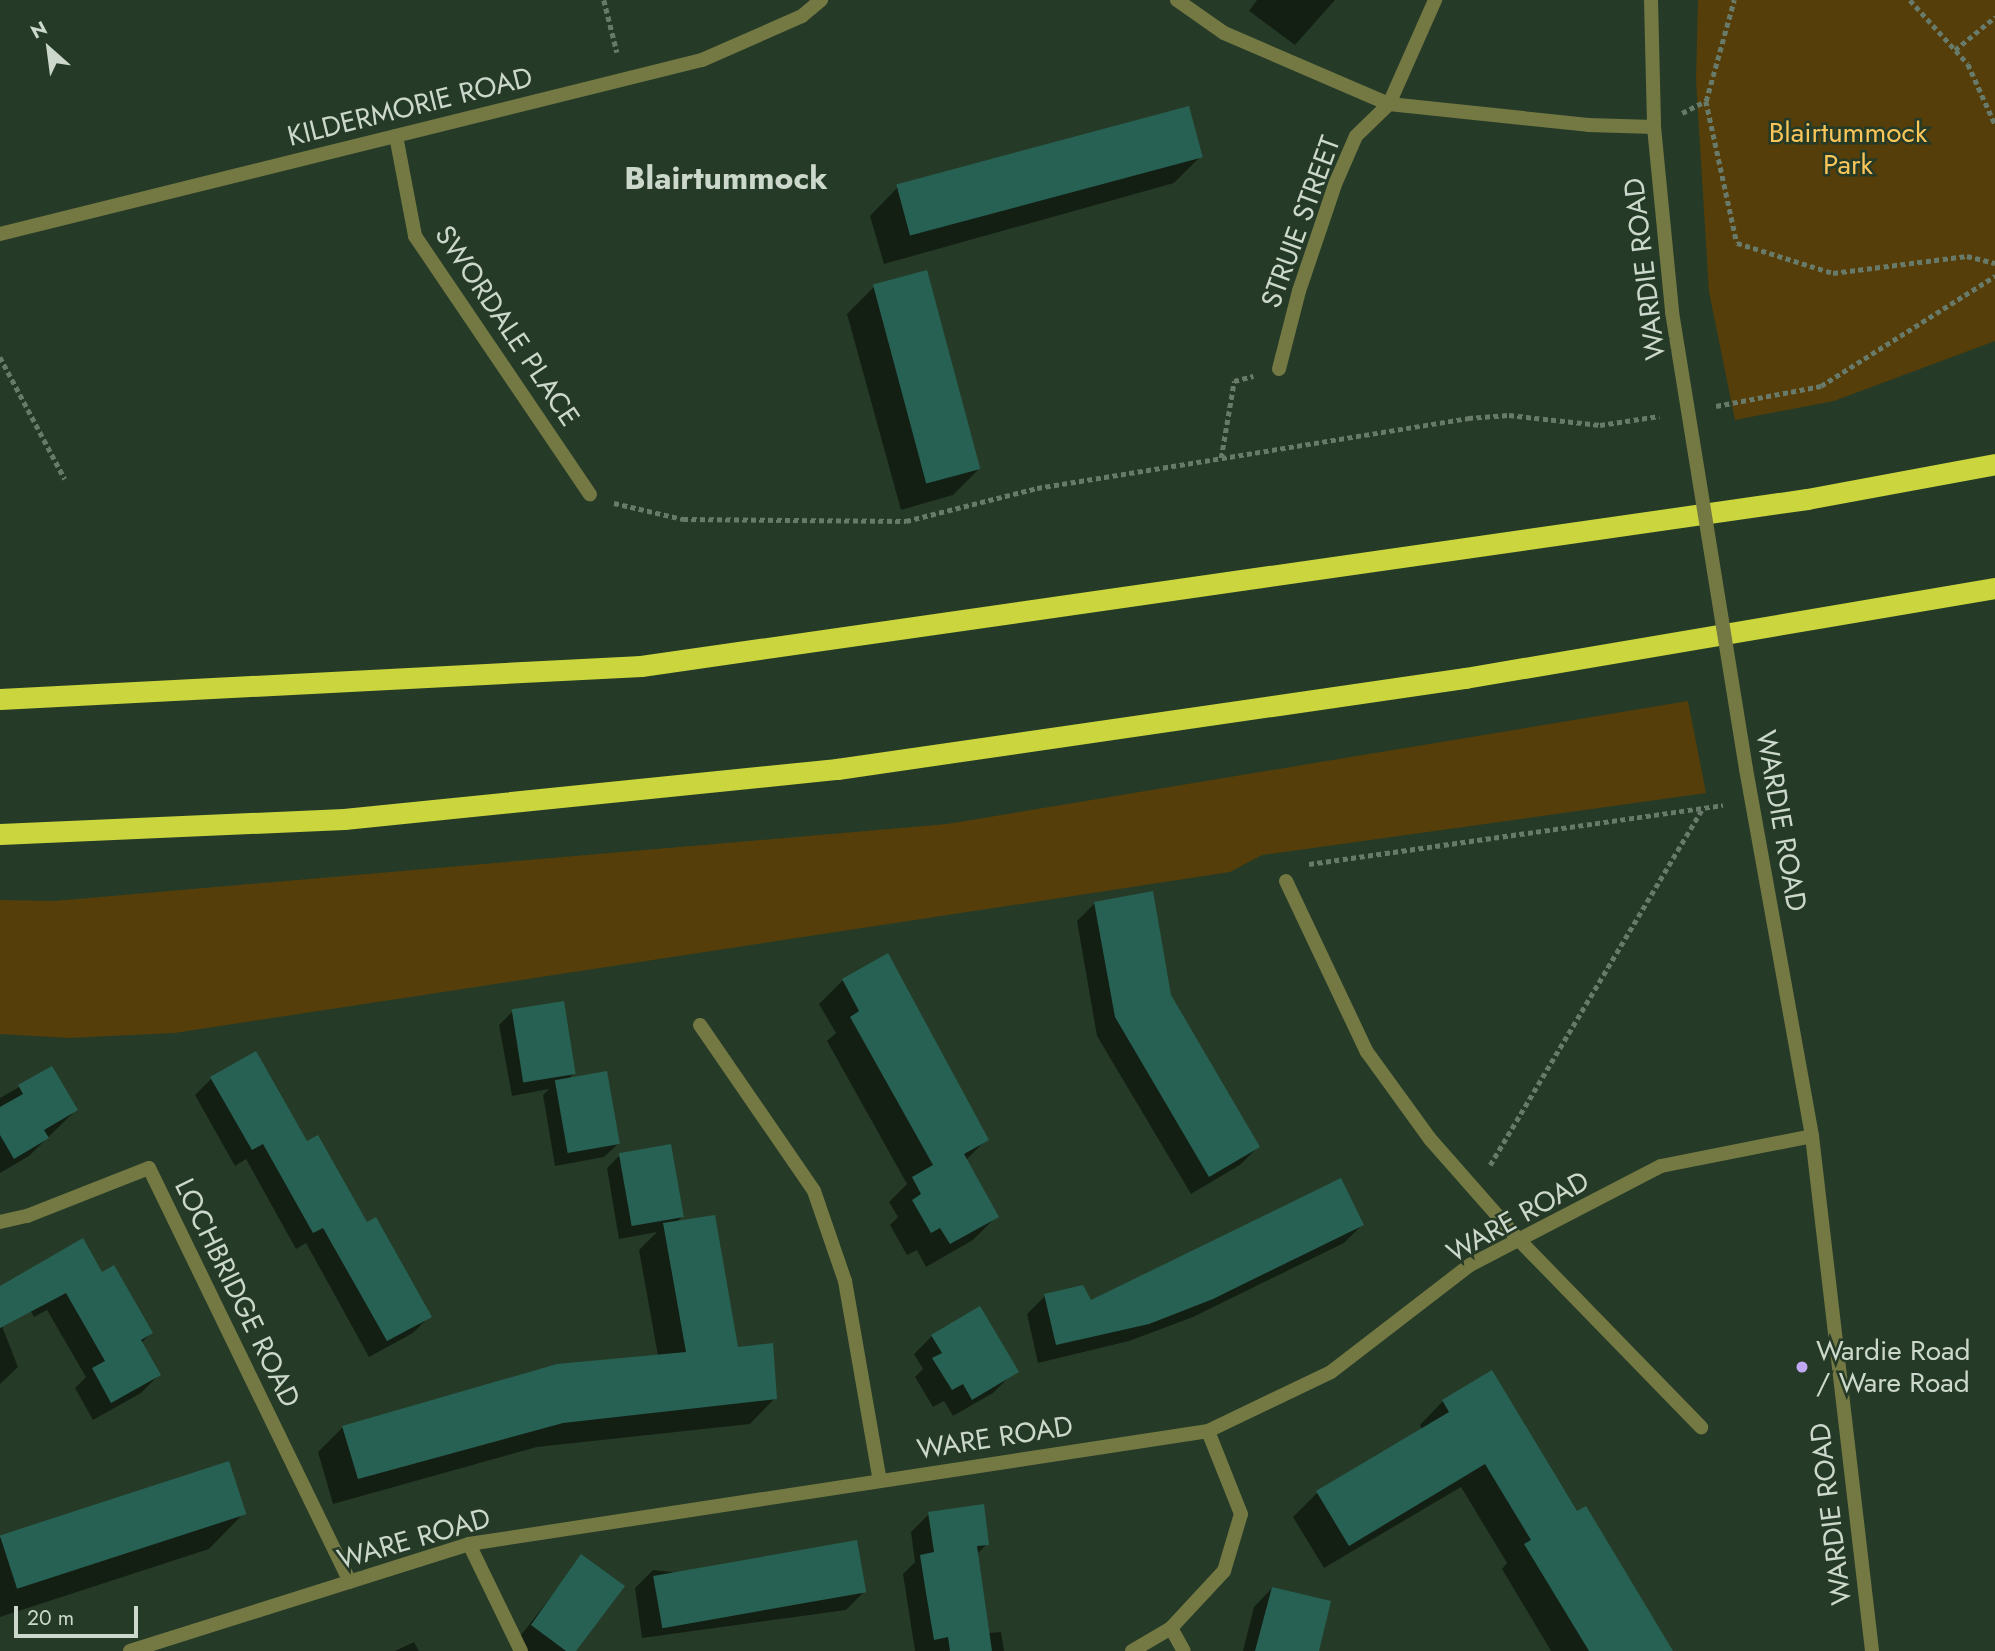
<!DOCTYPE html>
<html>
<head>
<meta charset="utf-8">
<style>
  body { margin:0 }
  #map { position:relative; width:1995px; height:1651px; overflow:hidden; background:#263b27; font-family:Jost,sans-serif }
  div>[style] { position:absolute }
  .green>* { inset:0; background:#553e09 }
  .shadow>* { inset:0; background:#0007 }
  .building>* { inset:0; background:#276154; transform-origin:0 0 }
  .path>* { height:4.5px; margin-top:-2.25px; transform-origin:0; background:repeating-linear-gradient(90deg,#687a69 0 5px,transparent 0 8.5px) }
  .service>* { height:14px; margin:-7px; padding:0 7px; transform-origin:7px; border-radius:7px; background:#747944 }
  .minor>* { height:14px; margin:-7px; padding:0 7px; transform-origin:7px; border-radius:7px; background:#747944 }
  .tertiary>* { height:14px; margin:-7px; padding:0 7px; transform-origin:7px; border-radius:7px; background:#747944 }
  .motorway>* { height:21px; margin:-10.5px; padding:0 10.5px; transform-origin:10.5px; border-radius:10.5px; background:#cbd63e }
  .tertiary-bridge>* { height:14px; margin:-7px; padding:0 7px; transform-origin:7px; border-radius:7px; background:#747944 }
  .dots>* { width:19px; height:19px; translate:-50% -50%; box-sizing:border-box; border:4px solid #263b27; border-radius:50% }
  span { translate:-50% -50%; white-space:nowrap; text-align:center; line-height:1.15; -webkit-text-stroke:5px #263b27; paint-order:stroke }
  .street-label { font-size:28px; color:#cbd8cb }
  .park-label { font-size:28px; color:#fac559 }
  .poi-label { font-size:28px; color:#cbd8cb }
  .left { translate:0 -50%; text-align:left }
  .quarter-label { font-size:32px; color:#cbd8cb; font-weight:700 }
  .north { position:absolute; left:14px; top:14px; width:70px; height:70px; -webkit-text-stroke:5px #263b27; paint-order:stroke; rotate:332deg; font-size:19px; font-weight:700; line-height:28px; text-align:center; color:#cbd8cb }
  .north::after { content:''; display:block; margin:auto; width:24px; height:32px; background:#cbd8cb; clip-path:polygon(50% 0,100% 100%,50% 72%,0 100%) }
  .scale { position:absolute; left:14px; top:1606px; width:124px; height:32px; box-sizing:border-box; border:4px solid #cbd8cb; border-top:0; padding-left:9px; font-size:21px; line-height:24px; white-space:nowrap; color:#cbd8cb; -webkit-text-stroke:5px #263b27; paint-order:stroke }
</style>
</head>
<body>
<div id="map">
  <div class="green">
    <div style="clip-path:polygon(1698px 0,1995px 0,1995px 341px,1834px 401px,1735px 420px,1709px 292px,1696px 80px)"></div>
    <div style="clip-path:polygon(1688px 701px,1706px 793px,1262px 855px,1230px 872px,174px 1033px,69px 1038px,0 1034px,0 900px,54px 901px,947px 824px)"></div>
  </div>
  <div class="shadow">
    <div style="clip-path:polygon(1257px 0,1335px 0,1295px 45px,1249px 11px)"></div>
    <div style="clip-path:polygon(1201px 156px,1174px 183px,884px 264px,870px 216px,897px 188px)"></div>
    <div style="clip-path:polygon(874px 287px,980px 468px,953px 495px,901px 510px,847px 314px)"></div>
    <div style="clip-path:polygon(1095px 903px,1170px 995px,1258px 1147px,1240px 1165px,1191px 1194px,1097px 1036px,1077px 921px)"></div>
    <div style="clip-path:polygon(843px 980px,986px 1140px,965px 1161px,997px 1216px,973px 1240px,926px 1267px,917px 1250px,907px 1255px,890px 1225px,898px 1217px,889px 1202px,907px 1184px,827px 1041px,836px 1033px,819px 1004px)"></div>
    <div style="clip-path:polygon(513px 1011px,574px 1073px,568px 1080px,618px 1144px,604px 1157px,555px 1166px,543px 1095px,549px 1089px,512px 1096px,499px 1025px)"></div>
    <div style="clip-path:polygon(52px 1068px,76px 1110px,29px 1156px,0 1173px,0 1098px)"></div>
    <div style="clip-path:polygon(212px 1078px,366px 1224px,430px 1316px,413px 1333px,369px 1357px,306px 1243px,296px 1249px,246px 1159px,235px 1166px,195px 1095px)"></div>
    <div style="clip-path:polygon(620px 1155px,682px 1217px,675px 1223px,737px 1349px,775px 1398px,750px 1424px,537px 1447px,333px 1504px,318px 1452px,343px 1427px,658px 1356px,639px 1250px,657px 1232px,619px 1239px,607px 1168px)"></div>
    <div style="clip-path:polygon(1362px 1225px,1344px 1243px,1193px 1317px,1129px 1341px,1038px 1363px,1027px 1314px,1045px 1296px,1090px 1302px)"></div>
    <div style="clip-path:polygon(102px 1275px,151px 1333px,141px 1343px,159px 1375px,141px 1393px,93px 1420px,75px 1388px,86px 1377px,47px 1310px,34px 1317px,16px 1286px)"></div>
    <div style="clip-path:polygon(0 1321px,18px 1367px,0 1384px)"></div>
    <div style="clip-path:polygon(932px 1336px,1011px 1375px,993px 1393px,953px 1416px,944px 1401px,933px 1407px,915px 1377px,923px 1369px,914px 1354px)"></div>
    <div style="clip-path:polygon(1443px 1401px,1577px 1514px,1671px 1651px,1551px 1651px,1502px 1569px,1507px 1563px,1461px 1487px,1324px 1568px,1293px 1517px,1317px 1493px,1422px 1430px,1420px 1425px)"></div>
    <div style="clip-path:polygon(244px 1513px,209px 1549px,0 1617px,0 1538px)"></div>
    <div style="clip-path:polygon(929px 1514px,987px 1544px,976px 1555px,987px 1633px,1001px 1632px,1004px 1651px,915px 1651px,903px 1574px,915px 1562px,911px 1532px)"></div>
    <div style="clip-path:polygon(582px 1557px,574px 1651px,524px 1651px,514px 1644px)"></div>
    <div style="clip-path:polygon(653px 1570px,864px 1592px,846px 1610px,642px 1638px,635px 1588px)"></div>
    <div style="clip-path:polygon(1272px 1588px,1317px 1651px,1243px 1651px,1254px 1607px)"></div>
    <div style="clip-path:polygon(414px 1642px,419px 1651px,395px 1651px)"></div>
  </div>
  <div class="building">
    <div style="left:1189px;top:106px;width:53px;height:303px;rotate:75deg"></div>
    <div style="left:927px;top:270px;width:206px;height:56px;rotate:75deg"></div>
    <div style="clip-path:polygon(1153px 891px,1171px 995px,1260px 1147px,1209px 1177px,1115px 1017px,1094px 902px)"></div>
    <div style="clip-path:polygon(888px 953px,989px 1140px,964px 1154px,999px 1217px,950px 1244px,940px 1228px,931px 1233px,912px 1200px,921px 1194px,912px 1177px,933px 1165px,850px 1017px,859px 1011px,842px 979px)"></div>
    <div style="left:564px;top:1001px;width:74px;height:53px;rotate:81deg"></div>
    <div style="clip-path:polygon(256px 1051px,307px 1141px,318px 1135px,367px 1222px,376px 1217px,432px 1317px,387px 1341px,323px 1228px,313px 1233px,263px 1144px,252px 1150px,210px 1077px)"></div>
    <div style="clip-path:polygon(52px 1066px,78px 1110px,44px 1130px,49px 1138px,14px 1159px,0 1135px,0 1107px,23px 1094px,18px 1085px)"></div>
    <div style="left:607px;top:1071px;width:74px;height:53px;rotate:80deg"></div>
    <div style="left:671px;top:1144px;width:74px;height:53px;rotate:80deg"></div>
    <div style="clip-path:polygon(1341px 1178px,1364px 1225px,1213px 1299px,1149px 1324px,1056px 1345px,1044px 1294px,1083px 1285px,1091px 1300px)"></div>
    <div style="clip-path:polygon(715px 1215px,738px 1347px,773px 1343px,777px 1399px,563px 1423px,358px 1479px,342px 1426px,557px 1364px,686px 1352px,663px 1223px)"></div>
    <div style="clip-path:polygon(83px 1238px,102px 1272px,114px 1265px,153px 1333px,141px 1340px,161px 1375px,111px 1403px,92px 1368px,105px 1361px,66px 1293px,0 1328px,0 1286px)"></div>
    <div style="clip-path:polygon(980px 1306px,1019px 1372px,972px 1400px,963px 1384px,952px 1390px,932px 1358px,942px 1353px,931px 1335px)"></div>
    <div style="clip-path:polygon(1492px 1370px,1577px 1511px,1586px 1506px,1673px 1651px,1589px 1651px,1524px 1544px,1531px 1540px,1485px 1464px,1349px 1546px,1316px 1491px,1449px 1412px,1442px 1400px)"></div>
    <div style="left:229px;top:1461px;width:56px;height:241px;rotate:72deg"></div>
    <div style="clip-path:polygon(984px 1504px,989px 1545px,977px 1546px,992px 1651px,950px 1651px,948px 1637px,934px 1640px,926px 1593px,920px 1555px,934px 1552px,928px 1512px)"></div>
    <div style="left:857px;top:1540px;width:53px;height:207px;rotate:80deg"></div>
    <div style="clip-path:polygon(581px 1554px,625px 1586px,576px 1651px,566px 1651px,531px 1625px)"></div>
    <div style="clip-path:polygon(1272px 1587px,1331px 1601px,1319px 1651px,1255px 1651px)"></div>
  </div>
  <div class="path">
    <div style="left:604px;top:0;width:54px;rotate:76deg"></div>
    <div style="left:1910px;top:0;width:86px;rotate:47.8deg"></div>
    <div style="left:1968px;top:64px;width:66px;rotate:65.8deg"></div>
    <div style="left:1955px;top:50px;width:52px;rotate:-39.5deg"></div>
    <div style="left:1706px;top:101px;width:145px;rotate:77.7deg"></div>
    <div style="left:1737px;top:243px;width:101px;rotate:17.4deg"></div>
    <div style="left:1833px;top:273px;width:135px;rotate:-7.2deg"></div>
    <div style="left:1967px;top:256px;width:29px;rotate:14deg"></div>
    <div style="left:1682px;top:113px;width:27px;rotate:-27deg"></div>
    <div style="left:1706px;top:101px;width:105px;rotate:-74.5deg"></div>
    <div style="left:0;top:357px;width:138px;rotate:62deg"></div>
    <div style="left:1716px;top:406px;width:107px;rotate:-10.8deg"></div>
    <div style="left:1821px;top:386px;width:206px;rotate:-32.3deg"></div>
    <div style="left:1221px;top:458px;width:78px;rotate:-80.4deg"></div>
    <div style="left:1234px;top:381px;width:20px;rotate:-15deg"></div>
    <div style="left:614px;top:503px;width:71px;rotate:13.1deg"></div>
    <div style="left:683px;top:519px;width:223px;rotate:0.5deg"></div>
    <div style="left:906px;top:521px;width:135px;rotate:-14.1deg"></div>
    <div style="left:1037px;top:488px;width:437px;rotate:-9.2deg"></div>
    <div style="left:1468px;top:418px;width:41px;rotate:-4.2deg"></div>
    <div style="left:1509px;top:415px;width:92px;rotate:6.3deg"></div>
    <div style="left:1600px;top:425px;width:60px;rotate:-8.7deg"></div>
    <div style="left:1309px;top:864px;width:418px;rotate:-8.1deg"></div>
    <div style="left:1490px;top:1165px;width:414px;rotate:-59.2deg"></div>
  </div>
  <div class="service">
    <div style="left:396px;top:136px;width:102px;rotate:79.2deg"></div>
    <div style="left:415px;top:236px;width:312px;rotate:55.9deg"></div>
    <div style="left:0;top:234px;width:723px;rotate:-13.92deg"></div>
    <div style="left:702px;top:60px;width:109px;rotate:-23.7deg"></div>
    <div style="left:802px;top:16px;width:25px;rotate:-40deg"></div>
    <div style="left:1286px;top:881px;width:189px;rotate:64.7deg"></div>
    <div style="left:1367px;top:1052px;width:107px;rotate:54.1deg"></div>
    <div style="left:1430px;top:1139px;width:136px;rotate:48.6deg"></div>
    <div style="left:1520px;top:1241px;width:260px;rotate:45.8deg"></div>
  </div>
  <div class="minor">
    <div style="left:1177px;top:0;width:57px;rotate:35.1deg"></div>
    <div style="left:1224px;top:33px;width:180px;rotate:23.3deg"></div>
    <div style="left:1389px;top:104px;width:200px;rotate:6deg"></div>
    <div style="left:1588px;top:125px;width:66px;rotate:1.7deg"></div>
    <div style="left:1279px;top:369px;width:81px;rotate:-75.6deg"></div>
    <div style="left:1299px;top:291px;width:115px;rotate:-71.3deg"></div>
    <div style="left:1336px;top:182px;width:50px;rotate:-66.5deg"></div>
    <div style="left:1356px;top:136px;width:46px;rotate:-44.1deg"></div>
    <div style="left:1389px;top:104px;width:114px;rotate:-66.1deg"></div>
    <div style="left:700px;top:1025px;width:201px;rotate:55.5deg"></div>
    <div style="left:814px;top:1191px;width:95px;rotate:71deg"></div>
    <div style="left:845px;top:1281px;width:203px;rotate:80.1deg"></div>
    <div style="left:0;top:1222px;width:28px;rotate:-13deg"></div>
    <div style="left:27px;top:1216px;width:131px;rotate:-21.5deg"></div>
    <div style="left:149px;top:1168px;width:460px;rotate:64.1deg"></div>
    <div style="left:469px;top:1544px;width:119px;rotate:64.1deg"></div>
    <div style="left:1171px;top:1628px;width:26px;rotate:61deg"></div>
    <div style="left:130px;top:1651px;width:355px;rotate:-17.5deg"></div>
    <div style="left:469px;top:1544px;width:748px;rotate:-8.69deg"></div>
    <div style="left:1208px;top:1431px;width:136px;rotate:-25.6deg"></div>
    <div style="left:1331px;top:1372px;width:175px;rotate:-37.6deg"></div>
    <div style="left:1470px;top:1265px;width:215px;rotate:-27.4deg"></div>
    <div style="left:1661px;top:1166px;width:154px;rotate:-11.2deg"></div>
    <div style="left:1132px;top:1651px;width:45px;rotate:-30.5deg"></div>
    <div style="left:1171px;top:1628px;width:78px;rotate:-47.1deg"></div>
    <div style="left:1224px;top:1571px;width:59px;rotate:-73.4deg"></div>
    <div style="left:1241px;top:1514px;width:89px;rotate:-111.7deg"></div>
  </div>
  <div class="tertiary">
    <div style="left:1651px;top:0;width:127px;rotate:88.6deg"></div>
    <div style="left:1654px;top:127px;width:186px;rotate:84.4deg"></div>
    <div style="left:1746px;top:769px;width:373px;rotate:79.8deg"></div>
    <div style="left:1812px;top:1136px;width:518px;rotate:83.35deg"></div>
  </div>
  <div class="motorway">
    <div style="left:0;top:699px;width:642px;rotate:-2.95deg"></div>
    <div style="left:641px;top:666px;width:1178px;rotate:-8.15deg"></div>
    <div style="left:1807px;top:499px;width:191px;rotate:-10.5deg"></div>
    <div style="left:0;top:834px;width:344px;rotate:-2.5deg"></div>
    <div style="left:344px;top:819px;width:496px;rotate:-5.8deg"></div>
    <div style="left:837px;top:769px;width:635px;rotate:-8.25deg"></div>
    <div style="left:1465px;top:678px;width:538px;rotate:-9.64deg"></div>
  </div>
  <div class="tertiary-bridge">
    <div style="left:1672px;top:312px;width:463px;rotate:80.8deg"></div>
  </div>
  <div class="dots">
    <div style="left:1802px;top:1367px;background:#c1a8f3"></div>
  </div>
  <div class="street-label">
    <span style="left:410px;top:107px;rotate:-14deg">KILDERMORIE ROAD</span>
    <span style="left:1301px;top:222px;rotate:-70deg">STRUIE STREET</span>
    <span style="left:1645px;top:269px;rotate:-97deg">WARDIE ROAD</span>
    <span style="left:507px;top:326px;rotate:56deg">SWORDALE PLACE</span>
    <span style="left:1781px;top:821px;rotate:80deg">WARDIE ROAD</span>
    <span style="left:1518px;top:1217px;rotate:-29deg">WARE ROAD</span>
    <span style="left:237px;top:1293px;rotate:64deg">LOCHBRIDGE ROAD</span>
    <span style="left:995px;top:1438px;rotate:-9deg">WARE ROAD</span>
    <span style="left:1831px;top:1514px;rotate:-97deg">WARDIE ROAD</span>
    <span style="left:414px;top:1539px;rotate:-16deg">WARE ROAD</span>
  </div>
  <div class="park-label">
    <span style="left:1848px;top:149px">Blairtummock<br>Park</span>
  </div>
  <div class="poi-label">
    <span class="left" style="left:1816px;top:1367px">Wardie Road<br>/ Ware Road</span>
  </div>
  <div class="quarter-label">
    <span style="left:726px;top:178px">Blairtummock</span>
  </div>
  <div class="north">N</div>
  <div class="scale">20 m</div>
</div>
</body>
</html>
